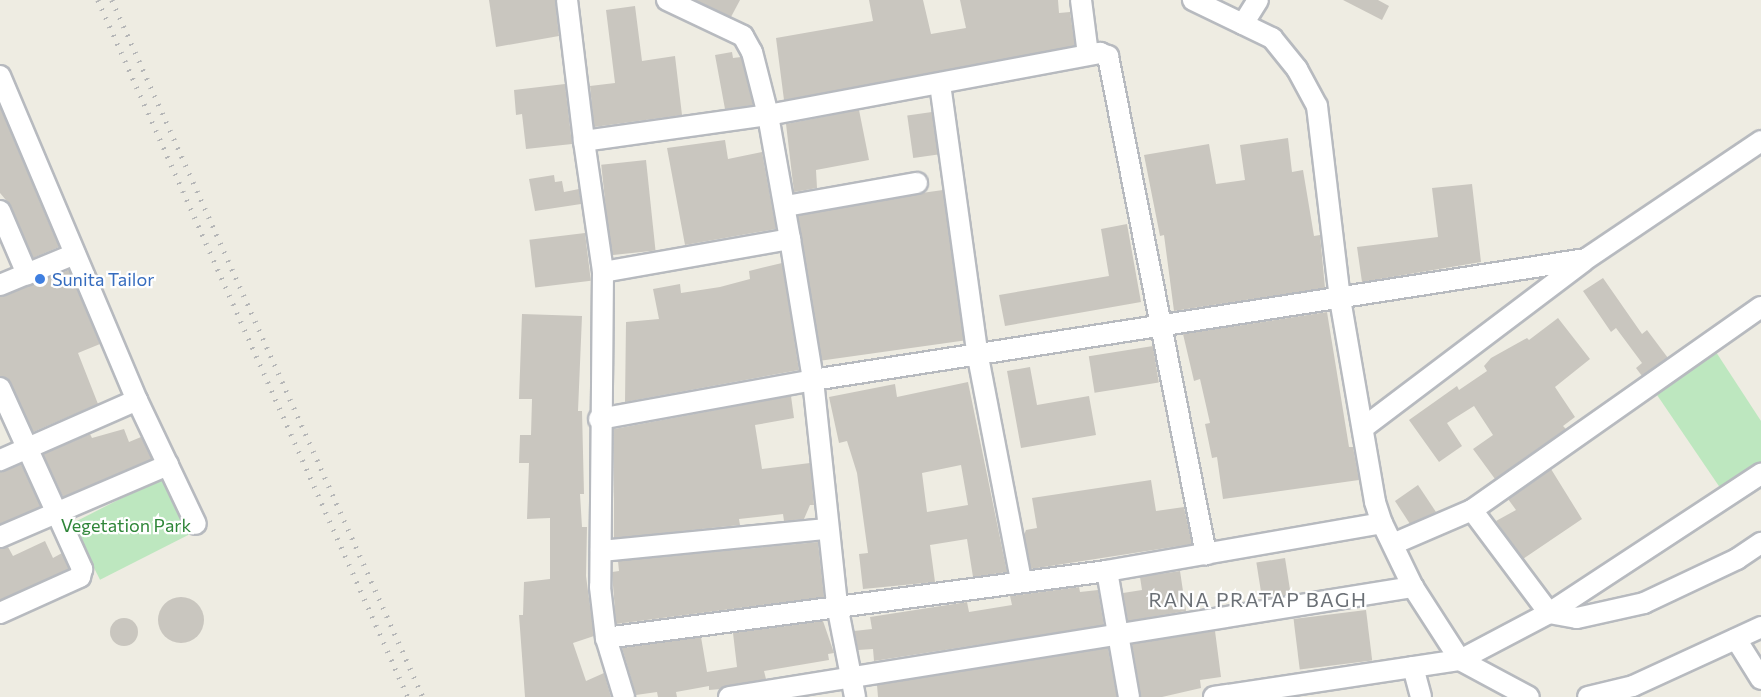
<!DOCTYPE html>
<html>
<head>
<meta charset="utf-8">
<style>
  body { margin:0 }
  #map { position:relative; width:1761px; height:697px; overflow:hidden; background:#eeece2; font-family:Commissioner,sans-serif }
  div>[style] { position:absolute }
  .green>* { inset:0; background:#bde7bf; transform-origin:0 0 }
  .building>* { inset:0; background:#c9c6bf; transform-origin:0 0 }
  .round { border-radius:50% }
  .roads { filter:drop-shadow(2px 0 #b7babf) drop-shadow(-2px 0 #b7babf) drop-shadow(0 2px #b7babf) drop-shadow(0 -2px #b7babf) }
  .minor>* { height:20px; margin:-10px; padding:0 10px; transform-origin:10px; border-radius:10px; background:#fff }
  .rail>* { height:4.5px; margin-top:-2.25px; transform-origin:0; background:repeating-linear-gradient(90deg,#b5b6b7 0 1.5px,transparent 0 9.5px) }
  .dots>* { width:16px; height:16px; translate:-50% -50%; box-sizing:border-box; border:3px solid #fff; border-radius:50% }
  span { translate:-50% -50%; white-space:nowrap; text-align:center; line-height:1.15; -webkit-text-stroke:4.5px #fff; paint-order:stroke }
  .shop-label { font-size:18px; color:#366cbe }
  .left { translate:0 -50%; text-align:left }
  .park-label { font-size:18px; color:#2f8639 }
  .neighbourhood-label { font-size:20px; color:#6b7076; letter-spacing:1.5px }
</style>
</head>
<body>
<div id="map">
  <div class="green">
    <div style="clip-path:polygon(1716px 352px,1761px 421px,1761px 474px,1727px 498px,1655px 392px)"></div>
    <div style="left:165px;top:476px;width:63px;height:105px;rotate:63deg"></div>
  </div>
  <div class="building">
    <div style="clip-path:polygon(489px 0,555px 0,559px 36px,496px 47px)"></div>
    <div style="clip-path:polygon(695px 0,740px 0,731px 17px)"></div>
    <div style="clip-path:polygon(869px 0,923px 0,931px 34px,966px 28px,960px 0,1058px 0,1059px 13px,1070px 12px,1075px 46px,784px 100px,776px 38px,873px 21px)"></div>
    <div style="clip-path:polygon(1343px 0,1378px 0,1389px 6px,1382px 20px)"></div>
    <div style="clip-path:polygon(635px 6px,642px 61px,675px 56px,682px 115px,594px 127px,590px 86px,615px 83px,606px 10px)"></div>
    <div style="clip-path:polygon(732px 52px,733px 58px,741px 57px,753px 105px,725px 109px,715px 55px)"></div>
    <div style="clip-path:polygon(565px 84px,572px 144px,526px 149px,522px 114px,516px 115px,514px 90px)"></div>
    <div style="clip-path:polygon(0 107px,59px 247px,33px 258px,11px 206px,0 193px)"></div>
    <div style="clip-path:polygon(859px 110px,869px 160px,816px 170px,817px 188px,794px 192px,786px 124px)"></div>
    <div style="left:932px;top:112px;width:43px;height:25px;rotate:82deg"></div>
    <div style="clip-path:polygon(1288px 138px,1292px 172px,1303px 170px,1314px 236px,1320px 235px,1325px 288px,1174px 311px,1164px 235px,1160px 236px,1144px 155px,1209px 144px,1216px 184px,1245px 180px,1240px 145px)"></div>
    <div style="clip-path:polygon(725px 140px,728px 159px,762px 152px,776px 229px,685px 245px,667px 148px)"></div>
    <div style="left:646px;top:160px;width:91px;height:45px;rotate:84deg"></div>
    <div style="clip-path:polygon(554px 175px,555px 182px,562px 181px,564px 192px,579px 189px,581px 204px,535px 211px,529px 179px)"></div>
    <div style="clip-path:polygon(1472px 184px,1481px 262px,1362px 282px,1357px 247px,1438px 237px,1432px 188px)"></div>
    <div style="left:943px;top:190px;width:152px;height:147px;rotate:82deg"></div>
    <div style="clip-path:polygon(1127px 224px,1141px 302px,1005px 326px,999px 295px,1109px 276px,1101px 229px)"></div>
    <div style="left:585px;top:233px;width:48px;height:56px;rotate:83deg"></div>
    <div style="clip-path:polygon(782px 263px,799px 370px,625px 402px,626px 322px,659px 319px,653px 289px,680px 284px,681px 293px,720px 287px,750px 279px,749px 271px)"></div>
    <div style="clip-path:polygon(69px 270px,100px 344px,78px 353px,98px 404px,33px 432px,11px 383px,0 376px,0 297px)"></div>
    <div style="clip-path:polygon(1603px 278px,1642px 334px,1647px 330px,1668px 358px,1642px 376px,1636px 368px,1642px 363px,1616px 328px,1611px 332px,1583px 291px)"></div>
    <div style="clip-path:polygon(1327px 312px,1349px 447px,1353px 447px,1359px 480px,1223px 499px,1217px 457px,1212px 458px,1205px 424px,1210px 423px,1200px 379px,1194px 381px,1183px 334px)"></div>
    <div style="clip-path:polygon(522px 314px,582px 316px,578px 411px,582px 411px,584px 494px,580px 494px,582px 527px,587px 527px,586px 576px,594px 636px,573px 643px,586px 681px,604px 673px,611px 697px,525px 697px,519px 615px,523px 615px,524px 582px,550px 579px,550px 518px,527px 519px,529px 463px,519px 463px,520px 435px,531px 435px,532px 399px,519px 399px)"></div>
    <div style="clip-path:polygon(1558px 318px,1590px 359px,1555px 387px,1575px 417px,1563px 426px,1566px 429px,1495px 479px,1473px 449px,1493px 435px,1474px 406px,1447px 423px,1462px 446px,1439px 462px,1409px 420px,1457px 386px,1459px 390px,1487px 371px,1484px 366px,1491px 358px,1527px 338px,1529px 340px)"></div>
    <div style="left:1153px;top:346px;width:37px;height:65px;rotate:81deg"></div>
    <div style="clip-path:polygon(1030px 367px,1037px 405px,1089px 396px,1096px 435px,1021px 448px,1007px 371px)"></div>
    <div style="clip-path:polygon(evenodd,968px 382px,1007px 572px,973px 577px,967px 539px,930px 545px,935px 582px,863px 589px,859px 554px,868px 553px,857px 473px,847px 441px,839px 443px,829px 397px,895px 384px,897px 397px,968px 382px,961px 465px,968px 505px,927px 512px,922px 473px,961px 465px)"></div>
    <div style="clip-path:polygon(791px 396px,794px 418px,755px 425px,762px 469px,810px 463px,814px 505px,810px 505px,804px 519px,784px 521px,783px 514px,739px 519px,740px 525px,614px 538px,614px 429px)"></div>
    <div style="clip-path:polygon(124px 429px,129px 442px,141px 437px,152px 459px,63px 497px,43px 454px,90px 434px,92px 438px)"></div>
    <div style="clip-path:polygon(21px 464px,41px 507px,0 524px,0 472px)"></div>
    <div style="clip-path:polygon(1551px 469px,1582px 519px,1523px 559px,1496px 521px,1516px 510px,1508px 499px)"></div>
    <div style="clip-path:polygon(1151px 480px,1156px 511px,1184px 507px,1192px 544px,1031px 569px,1024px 535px,1026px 530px,1037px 528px,1032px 498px)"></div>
    <div style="clip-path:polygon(1418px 485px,1436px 512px,1410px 524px,1395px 501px)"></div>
    <div style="clip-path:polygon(45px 541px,53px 558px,62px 553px,69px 569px,0 600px,0 549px,8px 547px,13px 556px)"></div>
    <div style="clip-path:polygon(818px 542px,824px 597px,616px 624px,612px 572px,619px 571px,618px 561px)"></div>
    <div style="left:1285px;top:558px;width:37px;height:29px;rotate:81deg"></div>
    <div style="clip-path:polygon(1180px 571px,1186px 611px,1128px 621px,1123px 593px,1142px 590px,1140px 577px)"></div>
    <div style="clip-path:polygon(1079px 587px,1080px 592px,1098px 590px,1104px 625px,874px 661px,873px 649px,858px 650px,854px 631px,872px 629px,870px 617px,967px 602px,969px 612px,1012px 605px,1010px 596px)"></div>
    <div class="round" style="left:158px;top:597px;width:46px;height:46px"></div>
    <div style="left:1366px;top:610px;width:51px;height:73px;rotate:83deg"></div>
    <div class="round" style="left:110px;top:618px;width:28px;height:28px"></div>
    <div style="clip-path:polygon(823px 621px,834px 653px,828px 654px,829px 660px,764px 671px,766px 679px,721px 689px,709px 690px,709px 686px,676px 692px,677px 697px,658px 697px,657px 692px,636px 695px,622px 648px,701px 637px,707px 672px,737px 667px,733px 633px)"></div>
    <div style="clip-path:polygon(1215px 631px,1221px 677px,1200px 680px,1201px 688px,1162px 697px,1141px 697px,1132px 644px)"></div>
    <div style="clip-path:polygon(1108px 648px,1117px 697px,878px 697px,877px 685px)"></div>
  </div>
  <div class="roads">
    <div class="minor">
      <div style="left:567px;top:0;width:142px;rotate:83.1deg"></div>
      <div style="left:667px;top:0;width:84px;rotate:25.3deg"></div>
      <div style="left:743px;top:36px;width:18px;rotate:61deg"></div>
      <div style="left:752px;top:52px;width:65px;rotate:75.7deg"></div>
      <div style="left:768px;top:115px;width:338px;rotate:-10.6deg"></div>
      <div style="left:1100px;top:53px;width:9px;rotate:21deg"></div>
      <div style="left:1108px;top:56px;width:508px;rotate:78.87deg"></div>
      <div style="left:1081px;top:0;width:55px;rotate:82.7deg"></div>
      <div style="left:1193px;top:0;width:88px;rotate:25.7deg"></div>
      <div style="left:1272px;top:38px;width:40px;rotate:51deg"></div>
      <div style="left:1297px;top:69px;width:42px;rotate:61.6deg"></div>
      <div style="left:1317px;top:106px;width:194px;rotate:83.2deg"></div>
      <div style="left:1340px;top:299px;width:206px;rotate:80.2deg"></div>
      <div style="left:1375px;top:502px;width:22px;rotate:72deg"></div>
      <div style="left:1382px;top:523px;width:71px;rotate:64.2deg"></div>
      <div style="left:1413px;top:587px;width:87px;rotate:57.2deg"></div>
      <div style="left:1460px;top:660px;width:78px;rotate:28.2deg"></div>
      <div style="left:1243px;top:24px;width:28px;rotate:-58deg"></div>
      <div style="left:0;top:76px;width:352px;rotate:67.1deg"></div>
      <div style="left:137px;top:400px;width:150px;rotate:156.3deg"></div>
      <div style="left:940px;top:84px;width:276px;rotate:82.1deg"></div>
      <div style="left:978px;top:357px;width:228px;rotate:79.1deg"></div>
      <div style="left:786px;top:206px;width:133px;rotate:-10deg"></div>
      <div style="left:0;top:211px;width:69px;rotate:66.8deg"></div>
      <div style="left:790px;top:239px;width:143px;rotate:80.7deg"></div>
      <div style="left:813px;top:380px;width:226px;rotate:83.9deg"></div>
      <div style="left:837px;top:605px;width:94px;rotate:78.9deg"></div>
      <div style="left:603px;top:272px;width:190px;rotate:-10deg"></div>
      <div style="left:790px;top:239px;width:126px;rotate:-100.1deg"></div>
      <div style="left:768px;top:115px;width:186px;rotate:172deg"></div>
      <div style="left:584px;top:141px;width:132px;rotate:81.7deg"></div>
      <div style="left:603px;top:272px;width:315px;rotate:90.5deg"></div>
      <div style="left:600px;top:587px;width:51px;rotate:83.3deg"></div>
      <div style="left:606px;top:638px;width:62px;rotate:73deg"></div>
      <div style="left:0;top:285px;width:81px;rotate:-22.5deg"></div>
      <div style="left:0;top:388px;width:199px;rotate:65.6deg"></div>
      <div style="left:82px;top:569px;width:8px;rotate:104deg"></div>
      <div style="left:80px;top:577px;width:88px;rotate:155.8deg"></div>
      <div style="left:137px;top:400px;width:137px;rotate:64.6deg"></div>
      <div style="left:599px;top:419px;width:218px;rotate:-10.3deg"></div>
      <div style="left:813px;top:380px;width:782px;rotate:-8.9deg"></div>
      <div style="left:1586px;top:259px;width:211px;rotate:-34deg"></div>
      <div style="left:1363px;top:428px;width:277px;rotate:-37.1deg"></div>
      <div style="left:1472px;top:510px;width:129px;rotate:53.2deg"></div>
      <div style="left:1549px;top:613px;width:28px;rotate:10deg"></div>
      <div style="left:1577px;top:618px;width:69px;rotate:-12.6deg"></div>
      <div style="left:1644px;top:603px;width:103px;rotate:-25.3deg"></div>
      <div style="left:1737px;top:559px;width:29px;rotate:-34deg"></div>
      <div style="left:0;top:537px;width:183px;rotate:-23.2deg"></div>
      <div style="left:1393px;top:544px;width:86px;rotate:-23.3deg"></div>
      <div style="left:1472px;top:510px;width:353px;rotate:-35.1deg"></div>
      <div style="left:601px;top:551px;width:227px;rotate:-5.6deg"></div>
      <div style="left:1107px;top:571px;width:128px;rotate:80.1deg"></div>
      <div style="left:606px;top:638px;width:505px;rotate:-7.62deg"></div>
      <div style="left:1107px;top:571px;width:279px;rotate:-9.9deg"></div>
      <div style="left:1736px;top:639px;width:47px;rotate:58deg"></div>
      <div style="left:1413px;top:667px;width:31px;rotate:75deg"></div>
      <div style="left:729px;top:697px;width:693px;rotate:-9.14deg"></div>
      <div style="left:1214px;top:697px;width:249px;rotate:-8.6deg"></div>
      <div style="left:1460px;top:660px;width:101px;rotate:-27.8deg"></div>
      <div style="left:1549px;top:613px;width:254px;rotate:-33.3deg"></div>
      <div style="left:1588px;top:697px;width:46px;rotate:-13.7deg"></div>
      <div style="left:1633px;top:686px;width:141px;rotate:-24.7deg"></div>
    </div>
  </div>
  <div class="rail">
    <div style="left:98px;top:0;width:763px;rotate:66.02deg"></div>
    <div style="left:112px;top:0;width:763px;rotate:65.95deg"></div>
  </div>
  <div class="dots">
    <div style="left:40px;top:279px;background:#3f7fe0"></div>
  </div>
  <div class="shop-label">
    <span class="left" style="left:52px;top:279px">Sunita Tailor</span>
  </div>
  <div class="park-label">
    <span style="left:126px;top:525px">Vegetation Park</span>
  </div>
  <div class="neighbourhood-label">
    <span style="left:1258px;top:599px">RANA PRATAP BAGH</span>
  </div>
</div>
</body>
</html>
